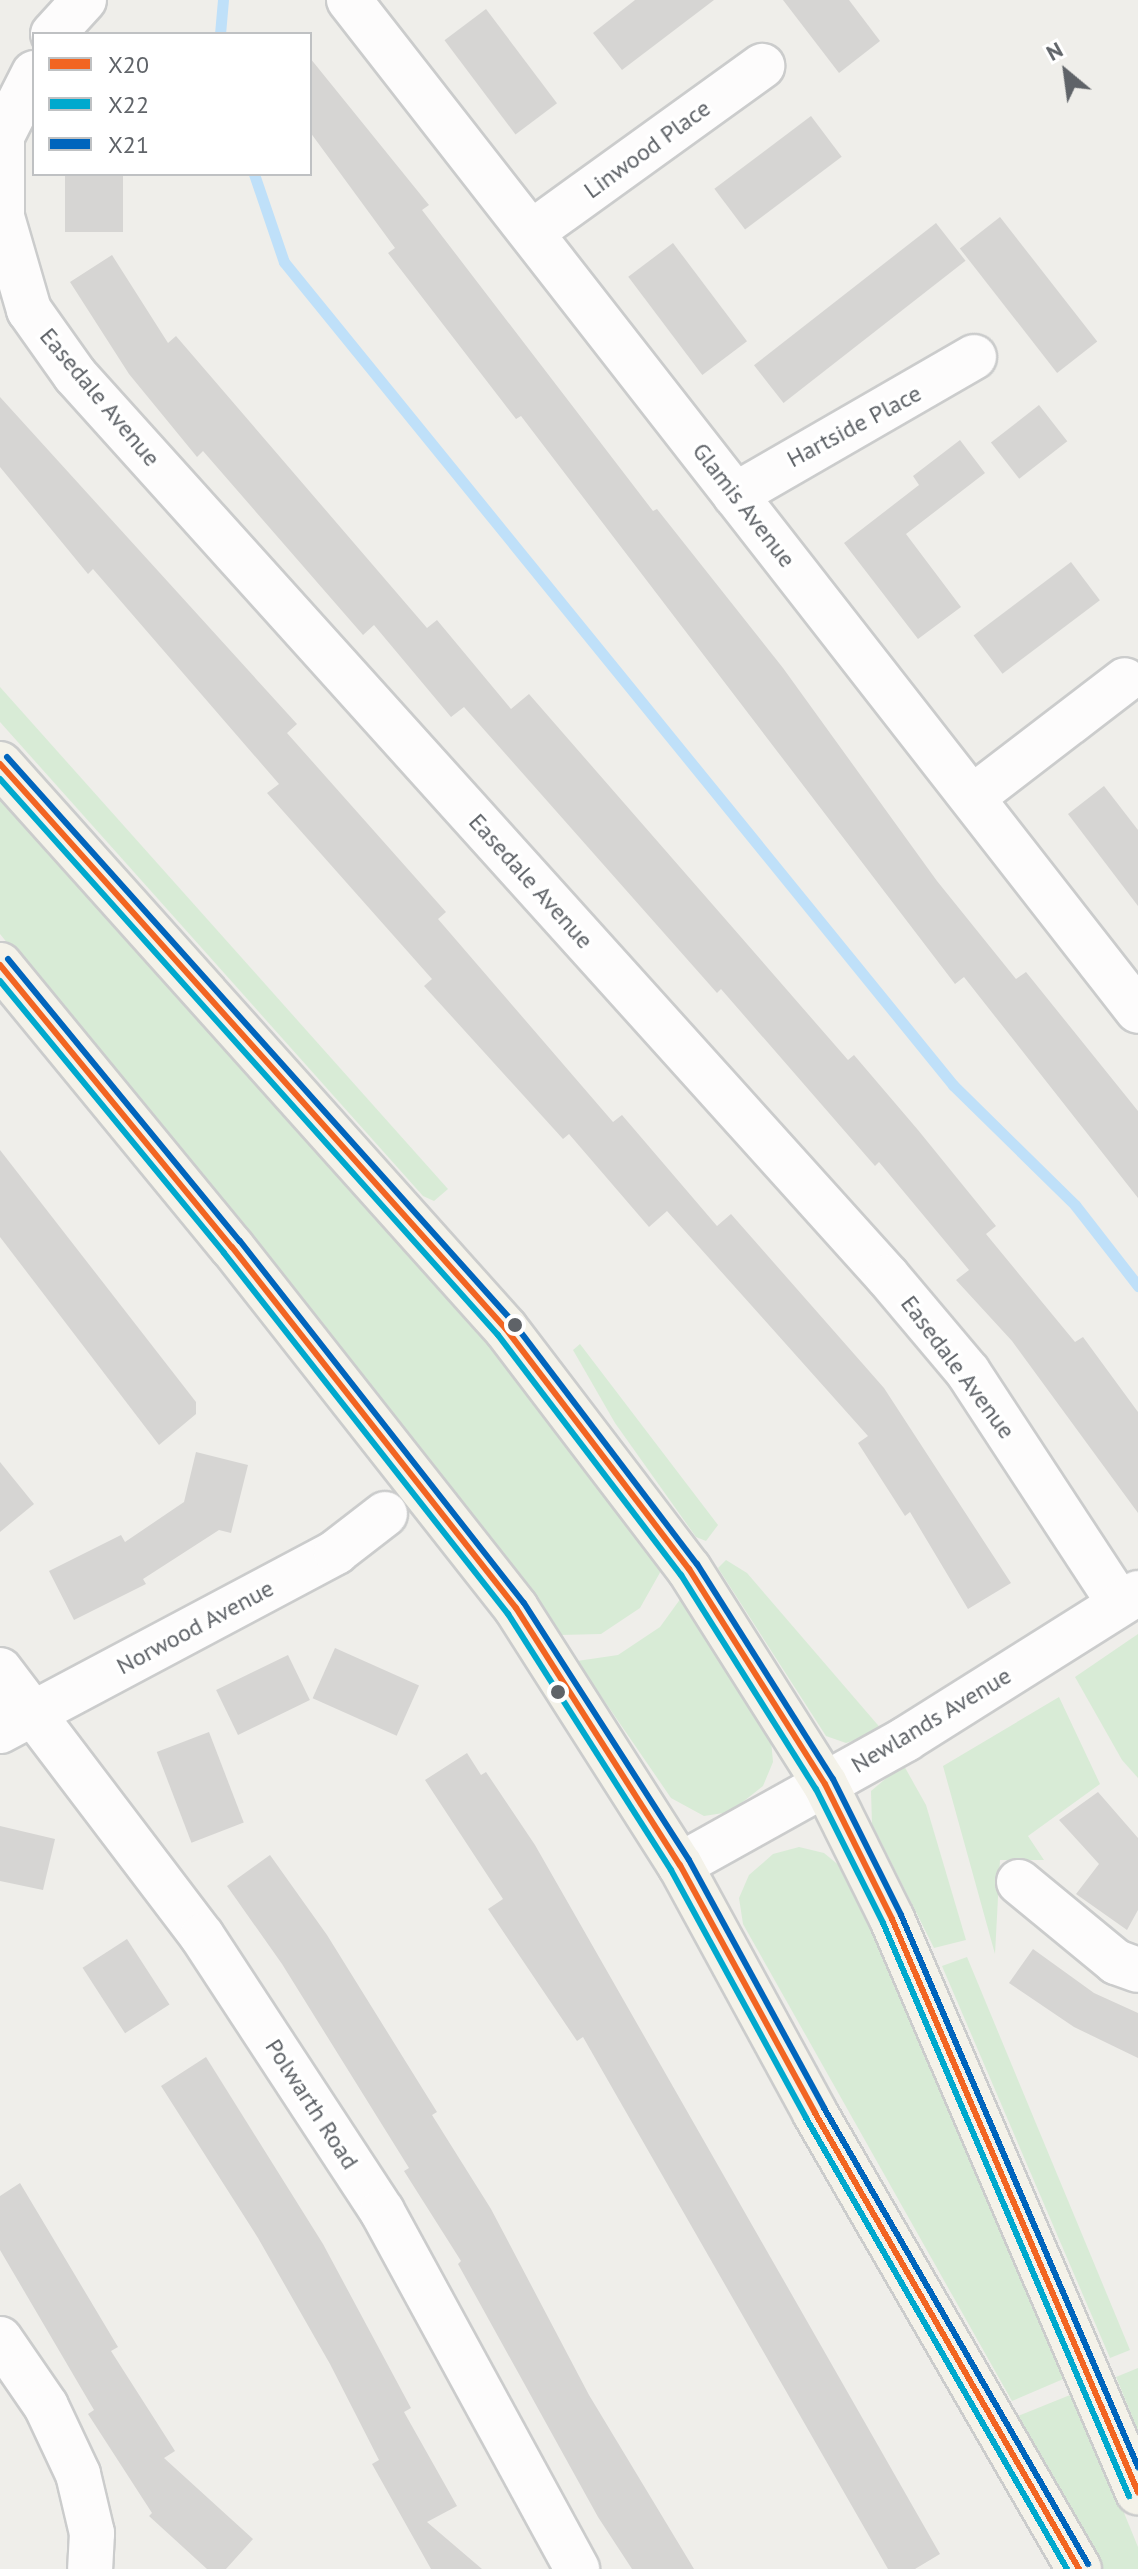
<!DOCTYPE html>
<html>
<head>
<meta charset="utf-8">
<style>
  body { margin:0 }
  #map { position:relative; width:1138px; height:2569px; overflow:hidden; background:#efeeea; font-family:"PT Sans",sans-serif }
  div>[style] { position:absolute }
  .green>* { inset:0; background:#d8ebd6 }
  .stream>* { height:11px; margin:-5.5px; padding:0 5.5px; transform-origin:5.5px; border-radius:5.5px; background:#bfe0f9 }
  .building>* { inset:0; background:#d6d5d3; transform-origin:0 0 }
  .roads { filter:drop-shadow(2px 0 #cbcccc) drop-shadow(-2px 0 #cbcccc) drop-shadow(0 2px #cbcccc) drop-shadow(0 -2px #cbcccc) }
  .minor>* { height:44px; margin:-22px; padding:0 22px; transform-origin:22px; border-radius:22px; background:#fdfcfc }
  .major>* { height:44px; margin:-22px; padding:0 22px; transform-origin:22px; border-radius:22px; background:#f4f2e9 }
  .bus-1>* { height:6px; margin:-3px; padding:0 3px; transform-origin:3px; border-radius:3px; background:#f26522 }
  .bus-2>* { height:6px; margin:-3px; padding:0 3px; transform-origin:3px; border-radius:3px; background:#00a9ce }
  .bus-3>* { height:6px; margin:-3px; padding:0 3px; transform-origin:3px; border-radius:3px; background:#0065bd }
  .dots>* { width:22px; height:22px; translate:-50% -50%; box-sizing:border-box; border:4px solid #fff; border-radius:50% }
  span { translate:-50% -50%; white-space:nowrap; text-align:center; line-height:1.15; -webkit-text-stroke:7px #fff; paint-order:stroke }
  .street-label { font-size:24px; color:#5f6368 }
  .legend { position:absolute; left:32px; top:32px; width:280px; height:144px; box-sizing:border-box; background:#fff; border:2px solid #bfc1c3; margin:0; padding:10px 14px; list-style:none; font-size:24px; color:#5f6368 }
  .legend li { display:flex; align-items:center; gap:16px; height:40px }
  .legend b { width:40px; border:2px solid #bfc1c3 }
  .north { position:absolute; left:1026px; top:32px; width:80px; height:80px; -webkit-text-stroke:6px #fff; paint-order:stroke; rotate:331deg; font-size:22px; font-weight:700; line-height:32px; text-align:center; color:#5f6368 }
  .north::after { content:''; display:block; margin:auto; width:28px; height:36px; background:#5f6368; clip-path:polygon(50% 0,100% 100%,50% 72%,0 100%) }
</style>
</head>
<body>
<div id="map">
  <div class="green">
    <div style="clip-path:polygon(0 687px,448px 1189px,434px 1201px,423px 1196px,0 722px)"></div>
    <div style="clip-path:polygon(0 789px,444px 1283px,662px 1569px,640px 1608px,601px 1634px,560px 1635px,424px 1456px,0 934px)"></div>
    <div style="clip-path:polygon(580px 1344px,718px 1525px,706px 1541px,696px 1537px,615px 1423px,573px 1350px)"></div>
    <div style="clip-path:polygon(726px 1560px,747px 1573px,883px 1731px,846px 1743px,826px 1736px,718px 1568px)"></div>
    <div style="clip-path:polygon(681px 1598px,770px 1729px,773px 1762px,763px 1786px,730px 1812px,704px 1816px,671px 1798px,577px 1661px,618px 1655px,660px 1627px)"></div>
    <div style="clip-path:polygon(1138px 1634px,1138px 1778px,1122px 1760px,1075px 1677px)"></div>
    <div style="clip-path:polygon(1059px 1697px,1100px 1784px,1028px 1836px,1044px 1860px,1000px 1860px,995px 1954px,943px 1766px)"></div>
    <div style="clip-path:polygon(903px 1764px,926px 1805px,966px 1940px,934px 1948px,872px 1824px,871px 1791px)"></div>
    <div style="clip-path:polygon(799px 1847px,824px 1853px,852px 1876px,1068px 2377px,1012px 2401px,743px 1924px,739px 1898px,749px 1875px,773px 1854px)"></div>
    <div style="clip-path:polygon(967px 1957px,1130px 2350px,1110px 2358px,942px 1966px)"></div>
    <div style="clip-path:polygon(1138px 2368px,1138px 2431px,1116px 2377px)"></div>
    <div style="clip-path:polygon(1075px 2393px,1138px 2547px,1138px 2569px,1103px 2569px,1018px 2416px)"></div>
  </div>
  <div class="stream">
    <div style="left:220px;top:34px;width:34px;rotate:-85deg"></div>
    <div style="left:254px;top:174px;width:93px;rotate:71.2deg"></div>
    <div style="left:284px;top:262px;width:1061px;rotate:50.89deg"></div>
    <div style="left:953px;top:1085px;width:171px;rotate:44.5deg"></div>
    <div style="left:1075px;top:1205px;width:103px;rotate:52.1deg"></div>
  </div>
  <div class="building">
    <div style="clip-path:polygon(635px 0,714px 0,622px 70px,593px 33px)"></div>
    <div style="clip-path:polygon(783px 0,849px 0,880px 41px,839px 73px)"></div>
    <div style="left:486px;top:9px;width:118px;height:52px;rotate:53deg"></div>
    <div style="clip-path:polygon(310px 58px,429px 205px,422px 210px,653px 511px,657px 509px,783px 668px,937px 881px,1016px 979px,1026px 972px,1138px 1111px,1138px 1198px,964px 977px,955px 984px,521px 416px,516px 419px,388px 253px,395px 248px,310px 132px)"></div>
    <div style="left:811px;top:116px;width:51px;height:121px;rotate:53deg"></div>
    <div style="left:65px;top:174px;width:58px;height:58px"></div>
    <div style="left:1000px;top:217px;width:158px;height:51px;rotate:52deg"></div>
    <div style="left:936px;top:223px;width:48px;height:231px;rotate:52deg"></div>
    <div style="left:673px;top:243px;width:123px;height:56px;rotate:53deg"></div>
    <div style="clip-path:polygon(112px 255px,168px 343px,176px 336px,427px 628px,437px 620px,511px 709px,529px 694px,848px 1060px,854px 1055px,918px 1130px,996px 1226px,986px 1234px,1075px 1342px,1083px 1337px,1138px 1412px,1138px 1513px,1012px 1341px,956px 1280px,969px 1270px,879px 1162px,875px 1166px,721px 989px,717px 993px,464px 707px,451px 717px,374px 625px,363px 635px,203px 451px,197px 457px,129px 374px,70px 282px)"></div>
    <div style="clip-path:polygon(0 397px,297px 724px,287px 733px,446px 912px,438px 919px,613px 1122px,622px 1115px,717px 1226px,731px 1214px,884px 1388px,1011px 1583px,968px 1609px,910px 1512px,905px 1516px,858px 1443px,868px 1436px,667px 1211px,649px 1227px,569px 1134px,563px 1139px,424px 986px,432px 979px,267px 793px,279px 784px,93px 569px,88px 574px,0 467px)"></div>
    <div style="left:1039px;top:405px;width:46px;height:61px;rotate:52deg"></div>
    <div style="clip-path:polygon(960px 440px,985px 473px,906px 534px,961px 607px,918px 639px,844px 543px,919px 485px,913px 476px)"></div>
    <div style="left:1071px;top:562px;width:48px;height:122px;rotate:53deg"></div>
    <div style="clip-path:polygon(1104px 786px,1138px 830px,1138px 906px,1068px 814px)"></div>
    <div style="clip-path:polygon(0 1150px,196px 1402px,196px 1414px,159px 1445px,0 1237px)"></div>
    <div style="clip-path:polygon(196px 1452px,248px 1465px,231px 1533px,219px 1530px,143px 1579px,146px 1584px,74px 1620px,49px 1571px,121px 1535px,125px 1542px,184px 1502px)"></div>
    <div style="clip-path:polygon(0 1462px,34px 1504px,0 1532px)"></div>
    <div style="left:335px;top:1648px;width:92px;height:55px;rotate:24deg"></div>
    <div style="left:288px;top:1655px;width:50px;height:80px;rotate:64deg"></div>
    <div style="left:209px;top:1732px;width:97px;height:56px;rotate:69deg"></div>
    <div style="clip-path:polygon(467px 1753px,481px 1775px,486px 1772px,535px 1845px,940px 2554px,915px 2569px,888px 2569px,583px 2037px,577px 2041px,488px 1909px,503px 1899px,425px 1780px)"></div>
    <div style="clip-path:polygon(1098px 1792px,1138px 1838px,1138px 1910px,1127px 1930px,1076px 1894px,1099px 1864px,1059px 1820px)"></div>
    <div style="clip-path:polygon(0 1826px,55px 1839px,43px 1890px,0 1881px)"></div>
    <div style="clip-path:polygon(270px 1855px,327px 1935px,437px 2112px,432px 2115px,491px 2209px,589px 2395px,694px 2569px,632px 2569px,598px 2517px,458px 2264px,461px 2261px,404px 2171px,409px 2168px,282px 1964px,227px 1886px)"></div>
    <div style="left:127px;top:1939px;width:78px;height:53px;rotate:57deg"></div>
    <div style="clip-path:polygon(1033px 1949px,1094px 1993px,1138px 2013px,1138px 2058px,1074px 2027px,1009px 1983px)"></div>
    <div style="clip-path:polygon(206px 2057px,323px 2244px,411px 2408px,404px 2412px,457px 2506px,427px 2522px,482px 2569px,431px 2569px,372px 2464px,379px 2460px,330px 2364px,258px 2238px,161px 2086px)"></div>
    <div style="clip-path:polygon(20px 2183px,118px 2347px,111px 2351px,175px 2451px,164px 2458px,253px 2539px,226px 2569px,207px 2569px,149px 2516px,152px 2513px,88px 2414px,94px 2410px,0 2250px,0 2196px)"></div>
  </div>
  <div class="roads">
    <div class="minor">
      <div style="left:349px;top:0;width:1282px;rotate:52.03deg"></div>
      <div style="left:53px;top:34px;width:46px;rotate:-47.6deg"></div>
      <div style="left:0;top:140px;width:75px;rotate:-63.1deg"></div>
      <div style="left:2px;top:140px;width:77px;rotate:90deg"></div>
      <div style="left:2px;top:217px;width:97px;rotate:73.8deg"></div>
      <div style="left:29px;top:310px;width:80px;rotate:54.7deg"></div>
      <div style="left:75px;top:375px;width:1214px;rotate:47.97deg"></div>
      <div style="left:888px;top:1277px;width:124px;rotate:49.9deg"></div>
      <div style="left:968px;top:1372px;width:276px;rotate:56.8deg"></div>
      <div style="left:532px;top:232px;width:284px;rotate:-35.8deg"></div>
      <div style="left:735px;top:495px;width:276px;rotate:-30deg"></div>
      <div style="left:974px;top:796px;width:190px;rotate:-37.5deg"></div>
      <div style="left:0;top:1670px;width:334px;rotate:52.8deg"></div>
      <div style="left:202px;top:1936px;width:329px;rotate:56.8deg"></div>
      <div style="left:382px;top:2211px;width:408px;rotate:61.4deg"></div>
      <div style="left:0;top:1731px;width:381px;rotate:-28deg"></div>
      <div style="left:336px;top:1552px;width:62px;rotate:-37.8deg"></div>
      <div style="left:680px;top:1865px;width:259px;rotate:-29.1deg"></div>
      <div style="left:906px;top:1739px;width:274px;rotate:-32.2deg"></div>
      <div style="left:1019px;top:1882px;width:126px;rotate:39.5deg"></div>
      <div style="left:1116px;top:1962px;width:23px;rotate:20deg"></div>
      <div style="left:0;top:2339px;width:81px;rotate:55.5deg"></div>
      <div style="left:46px;top:2406px;width:75px;rotate:64.8deg"></div>
      <div style="left:78px;top:2474px;width:61px;rotate:76.7deg"></div>
      <div style="left:92px;top:2533px;width:36px;rotate:93deg"></div>
    </div>
    <div class="major">
      <div style="left:0;top:764px;width:758px;rotate:48.15deg"></div>
      <div style="left:506px;top:1329px;width:302px;rotate:52.7deg"></div>
      <div style="left:689px;top:1569px;width:254px;rotate:57.7deg"></div>
      <div style="left:825px;top:1784px;width:151px;rotate:63.6deg"></div>
      <div style="left:892px;top:1919px;width:624px;rotate:66.77deg"></div>
      <div style="left:0;top:965px;width:365px;rotate:50.6deg"></div>
      <div style="left:232px;top:1247px;width:459px;rotate:51.8deg"></div>
      <div style="left:516px;top:1608px;width:305px;rotate:57.5deg"></div>
      <div style="left:680px;top:1865px;width:282px;rotate:61.4deg"></div>
      <div style="left:815px;top:2113px;width:527px;rotate:59.93deg"></div>
    </div>
  </div>
  <div class="bus-1">
    <div style="left:0;top:764px;width:758px;rotate:48.15deg"></div>
    <div style="left:506px;top:1329px;width:302px;rotate:52.7deg"></div>
    <div style="left:689px;top:1569px;width:254px;rotate:57.7deg"></div>
    <div style="left:825px;top:1784px;width:151px;rotate:63.6deg"></div>
    <div style="left:892px;top:1919px;width:624px;rotate:66.77deg"></div>
    <div style="left:0;top:965px;width:365px;rotate:50.6deg"></div>
    <div style="left:232px;top:1247px;width:459px;rotate:51.8deg"></div>
    <div style="left:516px;top:1608px;width:305px;rotate:57.5deg"></div>
    <div style="left:680px;top:1865px;width:282px;rotate:61.4deg"></div>
    <div style="left:815px;top:2113px;width:527px;rotate:59.93deg"></div>
  </div>
  <div class="bus-2">
    <div style="left:0;top:779px;width:746px;rotate:48.15deg"></div>
    <div style="left:498px;top:1335px;width:302px;rotate:52.7deg"></div>
    <div style="left:681px;top:1575px;width:253px;rotate:57.8deg"></div>
    <div style="left:816px;top:1789px;width:150px;rotate:63.4deg"></div>
    <div style="left:883px;top:1923px;width:624px;rotate:66.77deg"></div>
    <div style="left:0;top:981px;width:352px;rotate:50.5deg"></div>
    <div style="left:224px;top:1253px;width:459px;rotate:51.8deg"></div>
    <div style="left:508px;top:1614px;width:303px;rotate:57.5deg"></div>
    <div style="left:671px;top:1870px;width:282px;rotate:61.4deg"></div>
    <div style="left:806px;top:2118px;width:521px;rotate:59.94deg"></div>
  </div>
  <div class="bus-3">
    <div style="left:7px;top:757px;width:758px;rotate:48.15deg"></div>
    <div style="left:513px;top:1322px;width:304px;rotate:52.8deg"></div>
    <div style="left:697px;top:1564px;width:254px;rotate:57.7deg"></div>
    <div style="left:833px;top:1779px;width:152px;rotate:63.4deg"></div>
    <div style="left:901px;top:1915px;width:601px;rotate:66.76deg"></div>
    <div style="left:8px;top:959px;width:365px;rotate:50.6deg"></div>
    <div style="left:240px;top:1241px;width:460px;rotate:51.9deg"></div>
    <div style="left:524px;top:1603px;width:305px;rotate:57.3deg"></div>
    <div style="left:689px;top:1860px;width:282px;rotate:61.4deg"></div>
    <div style="left:824px;top:2108px;width:527px;rotate:59.93deg"></div>
  </div>
  <div class="dots">
    <div style="left:515px;top:1325px;background:#5f6368"></div>
    <div style="left:558px;top:1692px;background:#5f6368"></div>
  </div>
  <div class="street-label">
    <span style="left:647px;top:149px;rotate:-36deg">Linwood Place</span>
    <span style="left:100px;top:397px;rotate:50deg">Easedale Avenue</span>
    <span style="left:854px;top:426px;rotate:-28deg">Hartside Place</span>
    <span style="left:744px;top:505px;rotate:52deg">Glamis Avenue</span>
    <span style="left:531px;top:881px;rotate:48deg">Easedale Avenue</span>
    <span style="left:958px;top:1367px;rotate:53deg">Easedale Avenue</span>
    <span style="left:195px;top:1627px;rotate:-28deg">Norwood Avenue</span>
    <span style="left:931px;top:1720px;rotate:-31deg">Newlands Avenue</span>
    <span style="left:312px;top:2104px;rotate:57deg">Polwarth Road</span>
  </div>
  <ul class="legend">
  <li><b style="height:10px;background:#f26522"></b>X20</li>
  <li><b style="height:10px;background:#00a9ce"></b>X22</li>
  <li><b style="height:10px;background:#0065bd"></b>X21</li>
  </ul>
  <div class="north">N</div>
</div>
</body>
</html>
